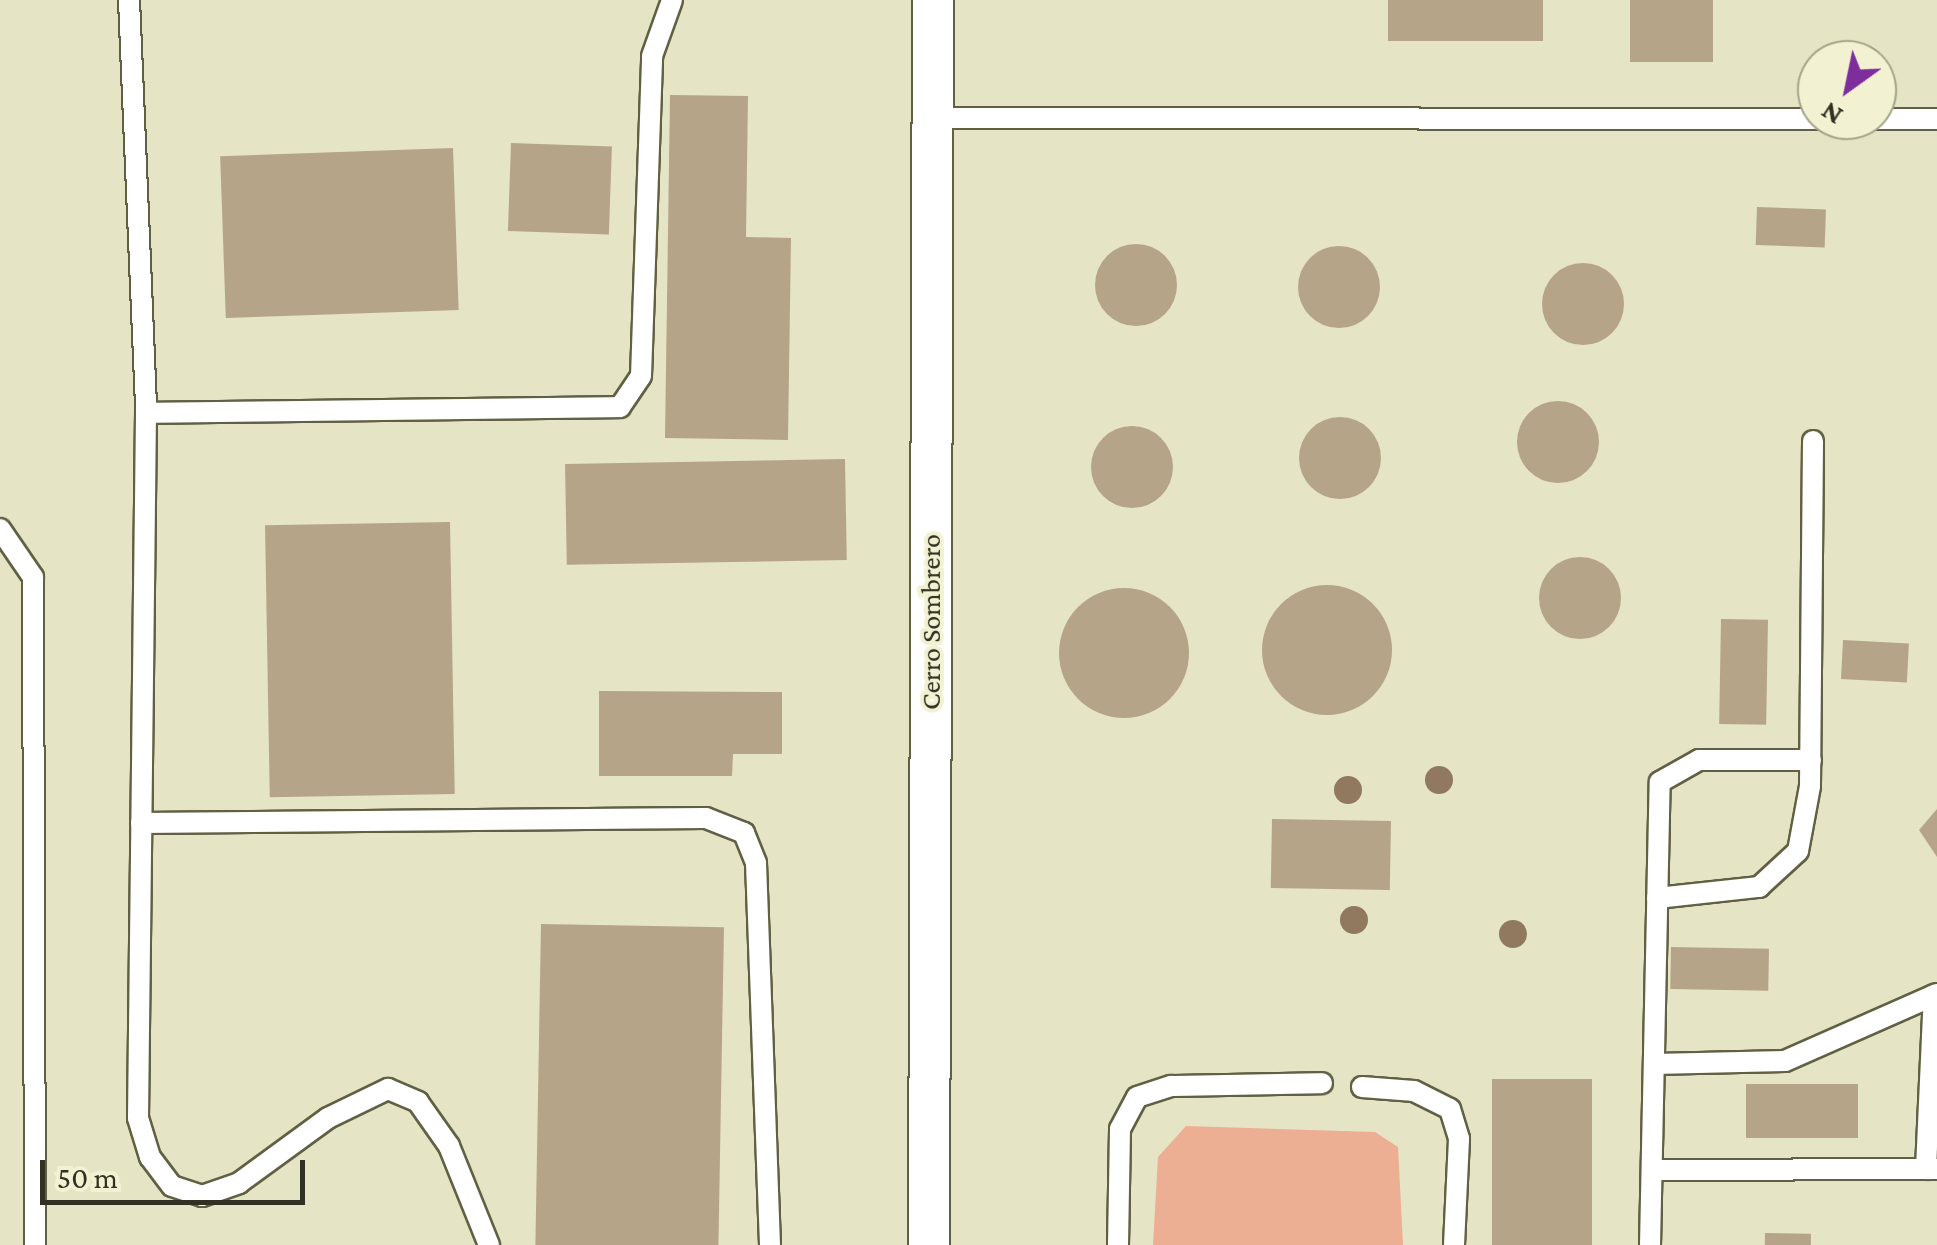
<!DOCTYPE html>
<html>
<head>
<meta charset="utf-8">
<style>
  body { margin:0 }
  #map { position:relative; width:1937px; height:1245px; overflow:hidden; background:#e5e4c4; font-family:"Crimson Pro",serif }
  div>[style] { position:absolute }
  .green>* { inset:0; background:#edaf93 }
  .building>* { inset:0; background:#b6a489; transform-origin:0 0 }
  .round { border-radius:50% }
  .roads { filter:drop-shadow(2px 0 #616044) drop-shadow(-2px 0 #616044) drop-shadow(0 2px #616044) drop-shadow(0 -2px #616044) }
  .service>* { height:20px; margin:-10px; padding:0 10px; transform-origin:10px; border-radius:10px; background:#fff }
  .minor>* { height:40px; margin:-20px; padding:0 20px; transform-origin:20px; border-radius:20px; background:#fff }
  .trees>* { width:28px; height:28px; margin:-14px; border-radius:50%; background:#90795f }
  span { translate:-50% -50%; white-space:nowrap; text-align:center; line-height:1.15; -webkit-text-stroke:8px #f2f1d1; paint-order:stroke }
  .street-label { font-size:28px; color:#303023 }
  .north { position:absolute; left:1797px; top:40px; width:100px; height:100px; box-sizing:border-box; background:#f2f1d1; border:2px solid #a4a48b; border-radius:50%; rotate:213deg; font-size:28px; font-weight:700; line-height:40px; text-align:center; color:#303023 }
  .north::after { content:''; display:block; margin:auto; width:35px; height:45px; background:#7e2d9d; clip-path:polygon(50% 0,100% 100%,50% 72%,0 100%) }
  .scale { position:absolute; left:40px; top:1160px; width:265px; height:45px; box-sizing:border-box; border:5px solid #303023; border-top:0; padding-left:12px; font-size:30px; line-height:35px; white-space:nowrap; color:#303023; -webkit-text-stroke:8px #f2f1d1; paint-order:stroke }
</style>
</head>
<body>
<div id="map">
  <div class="green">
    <div style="clip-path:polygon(1186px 1126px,1375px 1132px,1398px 1147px,1403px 1245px,1153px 1245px,1158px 1157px)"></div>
  </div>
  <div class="building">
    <div style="left:1388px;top:0;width:155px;height:41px"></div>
    <div style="left:1630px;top:0;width:83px;height:62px"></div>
    <div style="clip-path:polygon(670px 95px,748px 96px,746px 237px,791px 238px,788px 440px,665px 438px)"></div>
    <div style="left:511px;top:143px;width:101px;height:88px;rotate:2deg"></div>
    <div style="left:453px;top:148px;width:162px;height:233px;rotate:88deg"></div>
    <div style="left:1757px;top:207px;width:69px;height:38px;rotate:2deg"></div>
    <div class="round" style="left:1095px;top:244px;width:82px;height:82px"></div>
    <div class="round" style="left:1298px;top:246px;width:82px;height:82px"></div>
    <div class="round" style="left:1542px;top:263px;width:82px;height:82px"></div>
    <div class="round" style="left:1517px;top:401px;width:82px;height:82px"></div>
    <div class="round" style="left:1299px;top:417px;width:82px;height:82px"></div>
    <div class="round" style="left:1091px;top:426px;width:82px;height:82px"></div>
    <div style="left:845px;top:459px;width:101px;height:280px;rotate:89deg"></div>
    <div style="left:450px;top:522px;width:272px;height:185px;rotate:89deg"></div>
    <div class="round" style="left:1539px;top:557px;width:82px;height:82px"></div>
    <div class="round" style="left:1262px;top:585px;width:130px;height:130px"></div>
    <div class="round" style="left:1059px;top:588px;width:130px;height:130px"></div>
    <div style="left:1721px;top:619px;width:47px;height:105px;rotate:1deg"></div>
    <div style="left:1843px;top:640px;width:66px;height:39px;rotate:3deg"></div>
    <div style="clip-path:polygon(599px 691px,782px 692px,782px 754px,733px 754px,732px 776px,599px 776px)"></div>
    <div style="clip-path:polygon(1937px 809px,1937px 857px,1919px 830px)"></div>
    <div style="left:1272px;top:819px;width:119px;height:69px;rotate:1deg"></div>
    <div style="left:541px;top:924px;width:183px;height:321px;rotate:1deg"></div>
    <div style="left:1671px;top:947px;width:98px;height:42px;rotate:1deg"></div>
    <div style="left:1492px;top:1079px;width:100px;height:166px"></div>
    <div style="left:1746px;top:1084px;width:112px;height:54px"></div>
    <div style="left:1765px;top:1233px;width:46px;height:12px;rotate:1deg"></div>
  </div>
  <div class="roads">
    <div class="service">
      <div style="left:129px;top:0;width:413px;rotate:87.6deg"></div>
      <div style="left:146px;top:413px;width:474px;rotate:-0.7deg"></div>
      <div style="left:620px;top:407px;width:37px;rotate:-56deg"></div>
      <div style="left:641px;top:376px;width:320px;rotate:-88deg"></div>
      <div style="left:652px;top:56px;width:59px;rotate:-70.3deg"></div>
      <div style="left:933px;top:118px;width:1004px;rotate:0.06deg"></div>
      <div style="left:146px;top:413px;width:705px;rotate:90.65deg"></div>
      <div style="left:138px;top:1118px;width:41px;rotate:72.9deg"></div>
      <div style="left:150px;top:1157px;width:36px;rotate:53deg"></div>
      <div style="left:172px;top:1186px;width:32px;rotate:18deg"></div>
      <div style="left:202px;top:1196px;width:39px;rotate:-19deg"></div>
      <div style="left:239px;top:1183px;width:110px;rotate:-36.1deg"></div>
      <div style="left:328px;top:1118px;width:67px;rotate:-25.8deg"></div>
      <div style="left:388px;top:1089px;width:33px;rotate:23deg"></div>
      <div style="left:418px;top:1102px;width:54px;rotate:54.8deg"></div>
      <div style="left:449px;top:1146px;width:107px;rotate:68deg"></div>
      <div style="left:0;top:529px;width:58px;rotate:55.5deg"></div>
      <div style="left:33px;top:577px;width:668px;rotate:89.83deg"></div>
      <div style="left:141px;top:823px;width:565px;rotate:-0.51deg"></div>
      <div style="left:706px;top:818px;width:41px;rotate:21.5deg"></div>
      <div style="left:744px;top:833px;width:32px;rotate:68deg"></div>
      <div style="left:756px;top:863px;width:382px;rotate:87.9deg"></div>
      <div style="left:1657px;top:898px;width:103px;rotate:-6.2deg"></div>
      <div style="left:1759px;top:887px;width:53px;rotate:-42.7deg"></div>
      <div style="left:1798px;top:851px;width:66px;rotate:-79.5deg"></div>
      <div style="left:1810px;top:786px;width:345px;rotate:-89.5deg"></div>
      <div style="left:1654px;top:1064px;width:131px;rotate:-1.3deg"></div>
      <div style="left:1785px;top:1061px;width:166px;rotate:-23.8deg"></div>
      <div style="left:1362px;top:1087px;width:52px;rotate:4.4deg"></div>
      <div style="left:1414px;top:1091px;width:40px;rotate:26.6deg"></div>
      <div style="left:1450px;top:1109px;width:31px;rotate:73deg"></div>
      <div style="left:1459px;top:1139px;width:106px;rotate:92.7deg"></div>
      <div style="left:1926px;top:1169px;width:174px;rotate:-87.4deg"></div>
      <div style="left:1652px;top:1170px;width:285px;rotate:-0.2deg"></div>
      <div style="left:1118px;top:1245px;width:116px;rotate:-89deg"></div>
      <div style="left:1120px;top:1129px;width:36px;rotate:-62deg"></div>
      <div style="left:1137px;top:1097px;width:36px;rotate:-18deg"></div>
      <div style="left:1171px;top:1086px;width:151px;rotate:-1.1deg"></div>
      <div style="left:1650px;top:1245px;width:463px;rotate:-88.8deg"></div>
      <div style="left:1660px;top:782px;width:45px;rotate:-29.4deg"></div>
      <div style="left:1699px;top:760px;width:112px"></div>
    </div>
    <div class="minor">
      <div style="left:929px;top:1245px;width:1245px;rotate:-89.82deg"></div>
    </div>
  </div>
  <div class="trees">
    <div style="left:1439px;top:780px"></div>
    <div style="left:1348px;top:790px"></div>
    <div style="left:1354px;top:920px"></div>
    <div style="left:1513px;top:934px"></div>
  </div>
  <div class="street-label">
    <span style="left:931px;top:622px;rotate:-90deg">Cerro Sombrero</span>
  </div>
  <div class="north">N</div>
  <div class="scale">50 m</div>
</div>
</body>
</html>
